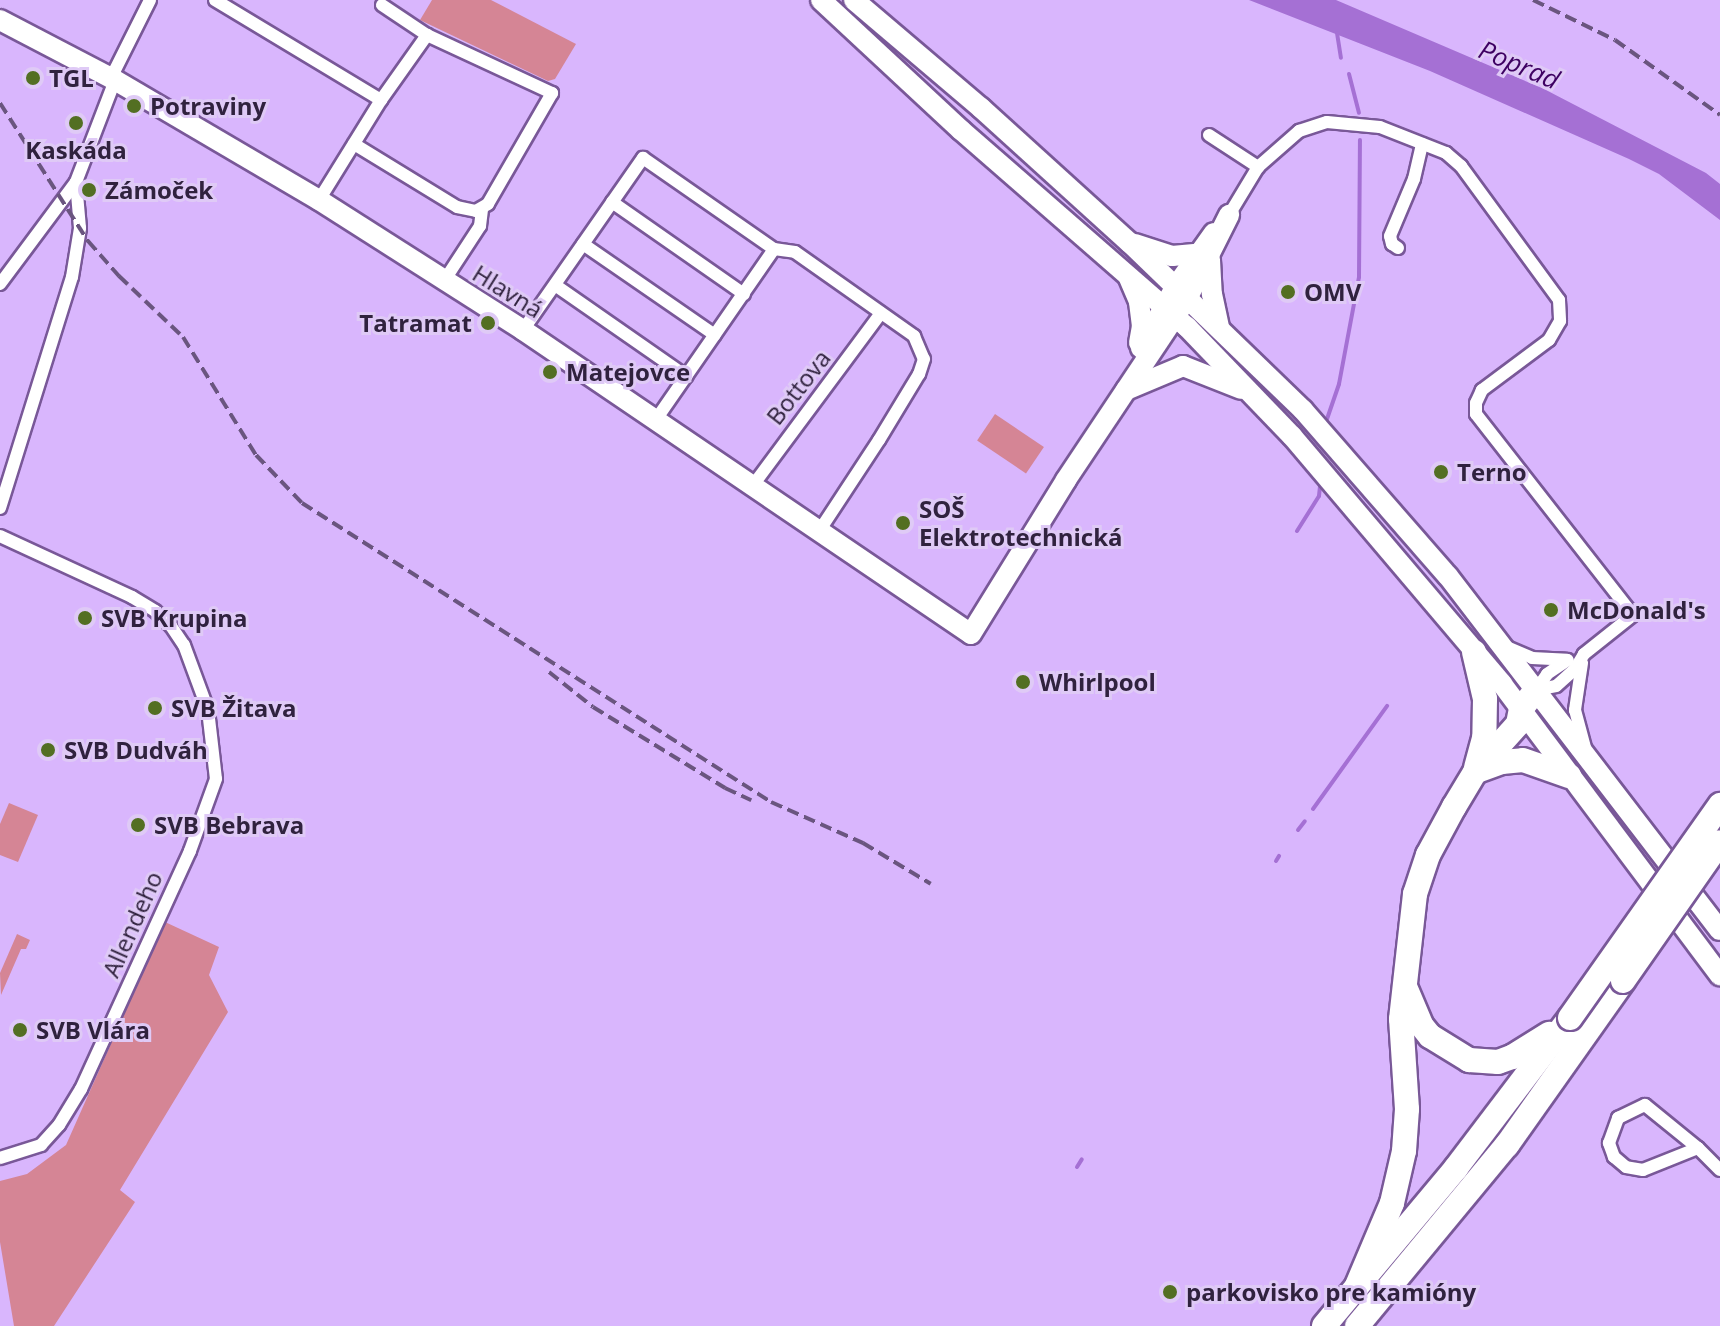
<!DOCTYPE html>
<html>
<head>
<meta charset="utf-8">
<style>
  body { margin:0 }
  #map { position:relative; width:1720px; height:1326px; overflow:hidden; background:#d9b6fd; font-family:"Open Sans",sans-serif }
  div>[style] { position:absolute }
  .green>* { inset:0; background:#d58595; transform-origin:0 0 }
  .water>* { inset:0; background:#a570d4 }
  .stream>* { height:4px; margin:-2px; padding:0 2px; transform-origin:2px; border-radius:2px; background:#a570d4 }
  .roads { filter:drop-shadow(2px 0 #795898) drop-shadow(-2px 0 #795898) drop-shadow(0 2px #795898) drop-shadow(0 -2px #795898) }
  .minor>* { height:12px; margin:-6px; padding:0 6px; transform-origin:6px; border-radius:6px; background:#fff }
  .primary>* { height:20px; margin:-10px; padding:0 10px; transform-origin:10px; border-radius:10px; background:#fff }
  .motorway>* { height:24px; margin:-12px; padding:0 12px; transform-origin:12px; border-radius:12px; background:#fff }
  .rail>* { height:4px; margin-top:-2px; transform-origin:0; background:repeating-linear-gradient(90deg,#6a557f 0 12px,transparent 0 18px) }
  .bridges { filter:drop-shadow(2px 0 #795898) drop-shadow(-2px 0 #795898) drop-shadow(0 2px #795898) drop-shadow(0 -2px #795898) }
  .motorway-bridge>* { height:24px; margin:-12px; padding:0 12px; transform-origin:12px; border-radius:12px; background:#fff }
  .dots>* { width:22px; height:22px; translate:-50% -50%; box-sizing:border-box; border:4px solid #dfcaf6; border-radius:50% }
  span { translate:-50% -50%; white-space:nowrap; text-align:center; line-height:1.15; -webkit-text-stroke:6px #dfcaf6; paint-order:stroke }
  .poi-label { font-size:24px; color:#30223e; font-weight:700 }
  .left { translate:0 -50%; text-align:left }
  .right { translate:-100% -50%; text-align:right }
  .street-label { font-size:24px; color:#30223e }
  .water-label { font-size:26px; color:#3e0162; font-style:italic }
</style>
</head>
<body>
<div id="map">
  <div class="green">
    <div style="clip-path:polygon(432px 0,491px 0,576px 44px,555px 79px,548px 81px,420px 20px)"></div>
    <div style="left:995px;top:414px;width:59px;height:32px;rotate:34deg"></div>
    <div style="clip-path:polygon(9px 803px,38px 815px,18px 862px,0 855px,0 824px)"></div>
    <div style="clip-path:polygon(165px 922px,219px 947px,209px 975px,228px 1012px,120px 1190px,135px 1202px,54px 1326px,14px 1326px,0 1242px,0 1181px,27px 1174px,66px 1145px)"></div>
    <div style="clip-path:polygon(17px 934px,30px 940px,26px 949px,21px 949px,1px 995px,0 973px)"></div>
  </div>
  <div class="water">
    <div style="clip-path:polygon(1249px 0,1336px 0,1544px 89px,1706px 173px,1720px 184px,1720px 220px,1659px 174px,1629px 159px,1430px 71px)"></div>
  </div>
  <div class="stream">
    <div style="left:1337px;top:33px;width:25px;rotate:81deg"></div>
    <div style="left:1349px;top:74px;width:40px;rotate:75.6deg"></div>
    <div style="left:1327px;top:419px;width:37px;rotate:-71deg"></div>
    <div style="left:1339px;top:384px;width:109px;rotate:-79.4deg"></div>
    <div style="left:1359px;top:277px;width:137px;rotate:-89.6deg"></div>
    <div style="left:1297px;top:531px;width:41px;rotate:-57.8deg"></div>
    <div style="left:1319px;top:496px;width:9px;rotate:-84deg"></div>
    <div style="left:1313px;top:809px;width:127px;rotate:-54.3deg"></div>
    <div style="left:1298px;top:830px;width:11px;rotate:-52deg"></div>
    <div style="left:1276px;top:861px;width:6px;rotate:-59deg"></div>
    <div style="left:1077px;top:1167px;width:9px;rotate:-58deg"></div>
  </div>
  <div class="roads">
    <div class="minor">
      <div style="left:215px;top:0;width:194px;rotate:31.1deg"></div>
      <div style="left:381px;top:100px;width:80px;rotate:-54.7deg"></div>
      <div style="left:427px;top:35px;width:138px;rotate:24.9deg"></div>
      <div style="left:552px;top:93px;width:128px;rotate:120deg"></div>
      <div style="left:488px;top:204px;width:14px;rotate:150deg"></div>
      <div style="left:476px;top:211px;width:19px;rotate:-168deg"></div>
      <div style="left:457px;top:207px;width:121px;rotate:-148.5deg"></div>
      <div style="left:382px;top:5px;width:54px;rotate:33.7deg"></div>
      <div style="left:1209px;top:135px;width:59px;rotate:33.1deg"></div>
      <div style="left:319px;top:200px;width:118px;rotate:-58.2deg"></div>
      <div style="left:612px;top:202px;width:161px;rotate:34.9deg"></div>
      <div style="left:1229px;top:215px;width:56px;rotate:-58.9deg"></div>
      <div style="left:1258px;top:167px;width:55px;rotate:-41.3deg"></div>
      <div style="left:1299px;top:131px;width:29px;rotate:-18deg"></div>
      <div style="left:1327px;top:122px;width:53px;rotate:5.4deg"></div>
      <div style="left:1380px;top:127px;width:71px;rotate:21.5deg"></div>
      <div style="left:1446px;top:153px;width:20px;rotate:41deg"></div>
      <div style="left:1461px;top:166px;width:166px;rotate:53.8deg"></div>
      <div style="left:1559px;top:300px;width:21px;rotate:87deg"></div>
      <div style="left:1560px;top:321px;width:22px;rotate:120deg"></div>
      <div style="left:1549px;top:340px;width:84px;rotate:143.3deg"></div>
      <div style="left:1482px;top:390px;width:14px;rotate:115deg"></div>
      <div style="left:1476px;top:403px;width:11px;rotate:90deg"></div>
      <div style="left:1476px;top:414px;width:255px;rotate:52deg"></div>
      <div style="left:1633px;top:615px;width:63px;rotate:141.5deg"></div>
      <div style="left:1584px;top:654px;width:17px;rotate:121deg"></div>
      <div style="left:1575px;top:669px;width:25px;rotate:138deg"></div>
      <div style="left:1556px;top:686px;width:20px;rotate:169deg"></div>
      <div style="left:583px;top:244px;width:160px;rotate:34.6deg"></div>
      <div style="left:1398px;top:248px;width:7px;rotate:-146deg"></div>
      <div style="left:1392px;top:244px;width:8px;rotate:-104deg"></div>
      <div style="left:1390px;top:236px;width:62px;rotate:-67.2deg"></div>
      <div style="left:1414px;top:179px;width:36px;rotate:-77deg"></div>
      <div style="left:774px;top:249px;width:21px;rotate:8deg"></div>
      <div style="left:795px;top:252px;width:146px;rotate:35.2deg"></div>
      <div style="left:914px;top:336px;width:25px;rotate:67deg"></div>
      <div style="left:924px;top:359px;width:16px;rotate:108deg"></div>
      <div style="left:919px;top:374px;width:77px;rotate:121.2deg"></div>
      <div style="left:879px;top:440px;width:111px;rotate:123.3deg"></div>
      <div style="left:444px;top:281px;width:66px;rotate:-56.8deg"></div>
      <div style="left:480px;top:226px;width:17px;rotate:-83deg"></div>
      <div style="left:0;top:284px;width:127px;rotate:-53.3deg"></div>
      <div style="left:76px;top:182px;width:101px;rotate:-69deg"></div>
      <div style="left:112px;top:88px;width:18px;rotate:-81deg"></div>
      <div style="left:115px;top:70px;width:78px;rotate:-63.4deg"></div>
      <div style="left:555px;top:285px;width:160px;rotate:34.8deg"></div>
      <div style="left:523px;top:330px;width:210px;rotate:-55.1deg"></div>
      <div style="left:643px;top:158px;width:160px;rotate:34.8deg"></div>
      <div style="left:655px;top:421px;width:209px;rotate:-55.3deg"></div>
      <div style="left:751px;top:488px;width:218px;rotate:-53.4deg"></div>
      <div style="left:0;top:508px;width:242px;rotate:-72.7deg"></div>
      <div style="left:72px;top:277px;width:50px;rotate:-80.7deg"></div>
      <div style="left:80px;top:228px;width:46px;rotate:-95deg"></div>
      <div style="left:0;top:536px;width:145px;rotate:24.8deg"></div>
      <div style="left:132px;top:597px;width:27px;rotate:31deg"></div>
      <div style="left:155px;top:611px;width:22px;rotate:43deg"></div>
      <div style="left:171px;top:626px;width:23px;rotate:56deg"></div>
      <div style="left:184px;top:645px;width:69px;rotate:69.7deg"></div>
      <div style="left:208px;top:710px;width:69px;rotate:83.4deg"></div>
      <div style="left:216px;top:779px;width:77px;rotate:109.9deg"></div>
      <div style="left:190px;top:851px;width:262px;rotate:114.6deg"></div>
      <div style="left:81px;top:1089px;width:42px;rotate:121.4deg"></div>
      <div style="left:59px;top:1125px;width:27px;rotate:132deg"></div>
      <div style="left:41px;top:1145px;width:43px;rotate:162.4deg"></div>
      <div style="left:1509px;top:648px;width:25px;rotate:23deg"></div>
      <div style="left:1532px;top:658px;width:35px;rotate:3deg"></div>
      <div style="left:1582px;top:663px;width:48px;rotate:98.5deg"></div>
      <div style="left:1575px;top:710px;width:38px;rotate:75deg"></div>
      <div style="left:1536px;top:690px;width:19px;rotate:-55deg"></div>
      <div style="left:1547px;top:674px;width:25px;rotate:-34deg"></div>
      <div style="left:1698px;top:1148px;width:59px;rotate:158.2deg"></div>
      <div style="left:1643px;top:1170px;width:17px;rotate:-170deg"></div>
      <div style="left:1626px;top:1167px;width:16px;rotate:-140deg"></div>
      <div style="left:1614px;top:1157px;width:15px;rotate:-110deg"></div>
      <div style="left:1609px;top:1143px;width:27px;rotate:-70deg"></div>
      <div style="left:1618px;top:1118px;width:30px;rotate:-26deg"></div>
      <div style="left:1645px;top:1105px;width:68px;rotate:39.1deg"></div>
      <div style="left:1698px;top:1148px;width:31px;rotate:45deg"></div>
    </div>
    <div class="primary">
      <div style="left:821px;top:0;width:191px;rotate:42.9deg"></div>
      <div style="left:961px;top:130px;width:300px;rotate:41.1deg"></div>
      <div style="left:1187px;top:327px;width:151px;rotate:46.1deg"></div>
      <div style="left:1292px;top:436px;width:325px;rotate:49.7deg"></div>
      <div style="left:1502px;top:684px;width:364px;rotate:53.2deg"></div>
      <div style="left:854px;top:0;width:167px;rotate:40.4deg"></div>
      <div style="left:981px;top:108px;width:201px;rotate:42.2deg"></div>
      <div style="left:1130px;top:243px;width:240px;rotate:44deg"></div>
      <div style="left:1303px;top:410px;width:220px;rotate:48.9deg"></div>
      <div style="left:1448px;top:576px;width:446px;rotate:52.5deg"></div>
      <div style="left:0;top:20px;width:127px;rotate:27.6deg"></div>
      <div style="left:113px;top:79px;width:239px;rotate:30.4deg"></div>
      <div style="left:319px;top:200px;width:242px;rotate:32.5deg"></div>
      <div style="left:523px;top:330px;width:541px;rotate:34.16deg"></div>
      <div style="left:971px;top:634px;width:181px;rotate:-58.3deg"></div>
      <div style="left:1066px;top:480px;width:220px;rotate:-56.3deg"></div>
      <div style="left:1188px;top:297px;width:92px;rotate:-63.4deg"></div>
      <div style="left:1135px;top:244px;width:39px;rotate:18deg"></div>
      <div style="left:1172px;top:256px;width:25px;rotate:-5deg"></div>
      <div style="left:1210px;top:260px;width:34px;rotate:87deg"></div>
      <div style="left:1212px;top:294px;width:33px;rotate:78deg"></div>
      <div style="left:1129px;top:278px;width:26px;rotate:67deg"></div>
      <div style="left:1139px;top:302px;width:24px;rotate:83deg"></div>
      <div style="left:1142px;top:326px;width:17px;rotate:100deg"></div>
      <div style="left:1141px;top:348px;width:71px;rotate:-60.6deg"></div>
      <div style="left:1176px;top:286px;width:65px;rotate:-54.4deg"></div>
      <div style="left:1126px;top:390px;width:62px;rotate:-22.8deg"></div>
      <div style="left:1183px;top:366px;width:62px;rotate:21.6deg"></div>
    </div>
    <div class="motorway">
      <div style="left:1474px;top:652px;width:48px;rotate:76.8deg"></div>
      <div style="left:1485px;top:699px;width:39px;rotate:91deg"></div>
      <div style="left:1484px;top:738px;width:30px;rotate:105deg"></div>
      <div style="left:1477px;top:771px;width:27px;rotate:-20deg"></div>
      <div style="left:1502px;top:762px;width:21px;rotate:-5deg"></div>
      <div style="left:1523px;top:760px;width:49px;rotate:19.2deg"></div>
      <div style="left:1406px;top:989px;width:39px;rotate:67deg"></div>
      <div style="left:1421px;top:1025px;width:14px;rotate:51deg"></div>
      <div style="left:1430px;top:1036px;width:46px;rotate:31.6deg"></div>
      <div style="left:1469px;top:1060px;width:29px;rotate:4deg"></div>
      <div style="left:1498px;top:1062px;width:15px;rotate:-20deg"></div>
      <div style="left:1512px;top:1057px;width:44px;rotate:-31.9deg"></div>
      <div style="left:1356px;top:1288px;width:92px;rotate:-67deg"></div>
      <div style="left:1392px;top:1203px;width:53px;rotate:-77deg"></div>
      <div style="left:1404px;top:1151px;width:42px;rotate:-85.9deg"></div>
      <div style="left:1407px;top:1109px;width:90px;rotate:-93.8deg"></div>
      <div style="left:1401px;top:1019px;width:126px;rotate:-83.6deg"></div>
      <div style="left:1415px;top:894px;width:41px;rotate:-71.6deg"></div>
      <div style="left:1428px;top:855px;width:55px;rotate:-61.6deg"></div>
      <div style="left:1454px;top:807px;width:41px;rotate:-59deg"></div>
      <div style="left:1475px;top:772px;width:64px;rotate:-48.1deg"></div>
      <div style="left:1518px;top:724px;width:15px;rotate:-79deg"></div>
      <div style="left:1521px;top:709px;width:24px;rotate:-52deg"></div>
      <div style="left:1324px;top:1326px;width:206px;rotate:-50.1deg"></div>
      <div style="left:1456px;top:1168px;width:188px;rotate:-52.8deg"></div>
      <div style="left:1357px;top:1326px;width:235px;rotate:-50.4deg"></div>
      <div style="left:1507px;top:1145px;width:201px;rotate:-54.7deg"></div>
    </div>
  </div>
  <div class="rail">
    <div style="left:1533px;top:0;width:91px;rotate:26deg"></div>
    <div style="left:1615px;top:40px;width:129px;rotate:35.5deg"></div>
    <div style="left:0;top:103px;width:164px;rotate:57.5deg"></div>
    <div style="left:88px;top:241px;width:47px;rotate:48.5deg"></div>
    <div style="left:119px;top:276px;width:88px;rotate:43.6deg"></div>
    <div style="left:183px;top:337px;width:139px;rotate:58.3deg"></div>
    <div style="left:256px;top:455px;width:66px;rotate:46.2deg"></div>
    <div style="left:302px;top:503px;width:556px;rotate:32.52deg"></div>
    <div style="left:771px;top:802px;width:101px;rotate:24deg"></div>
    <div style="left:863px;top:843px;width:79px;rotate:31.1deg"></div>
    <div style="left:549px;top:672px;width:56px;rotate:38.5deg"></div>
    <div style="left:593px;top:707px;width:155px;rotate:31.5deg"></div>
    <div style="left:725px;top:788px;width:29px;rotate:25deg"></div>
  </div>
  <div class="bridges">
    <div class="motorway-bridge">
      <div style="left:1623px;top:981px;width:169px;rotate:-55.1deg"></div>
      <div style="left:1570px;top:1018px;width:261px;rotate:-54.8deg"></div>
    </div>
  </div>
  <div class="dots">
    <div style="left:33px;top:78px;background:#536f22"></div>
    <div style="left:134px;top:106px;background:#536f22"></div>
    <div style="left:76px;top:123px;background:#536f22"></div>
    <div style="left:89px;top:190px;background:#536f22"></div>
    <div style="left:1288px;top:292px;background:#536f22"></div>
    <div style="left:488px;top:323px;background:#536f22"></div>
    <div style="left:550px;top:372px;background:#536f22"></div>
    <div style="left:1441px;top:472px;background:#536f22"></div>
    <div style="left:903px;top:523px;background:#536f22"></div>
    <div style="left:1551px;top:610px;background:#536f22"></div>
    <div style="left:85px;top:618px;background:#536f22"></div>
    <div style="left:1023px;top:682px;background:#536f22"></div>
    <div style="left:155px;top:708px;background:#536f22"></div>
    <div style="left:48px;top:750px;background:#536f22"></div>
    <div style="left:138px;top:825px;background:#536f22"></div>
    <div style="left:20px;top:1030px;background:#536f22"></div>
    <div style="left:1170px;top:1292px;background:#536f22"></div>
  </div>
  <div class="poi-label">
    <span class="left" style="left:49px;top:78px">TGL</span>
    <span class="left" style="left:150px;top:106px">Potraviny</span>
    <span style="left:76px;top:150px">Kaskáda</span>
    <span class="left" style="left:105px;top:190px">Zámoček</span>
    <span class="left" style="left:1304px;top:292px">OMV</span>
    <span class="right" style="left:472px;top:323px">Tatramat</span>
    <span class="left" style="left:566px;top:372px">Matejovce</span>
    <span class="left" style="left:1457px;top:472px">Terno</span>
    <span class="left" style="left:919px;top:523px">SOŠ<br>Elektrotechnická</span>
    <span class="left" style="left:1567px;top:610px">McDonald's</span>
    <span class="left" style="left:101px;top:618px">SVB Krupina</span>
    <span class="left" style="left:1039px;top:682px">Whirlpool</span>
    <span class="left" style="left:171px;top:708px">SVB Žitava</span>
    <span class="left" style="left:64px;top:750px">SVB Dudváh</span>
    <span class="left" style="left:154px;top:825px">SVB Bebrava</span>
    <span class="left" style="left:36px;top:1030px">SVB Vlára</span>
    <span class="left" style="left:1186px;top:1292px">parkovisko pre kamióny</span>
  </div>
  <div class="street-label">
    <span style="left:508px;top:291px;rotate:32deg">Hlavná</span>
    <span style="left:798px;top:387px;rotate:-52deg">Bottova</span>
    <span style="left:132px;top:924px;rotate:-66deg">Allendeho</span>
  </div>
  <div class="water-label">
    <span style="left:1519px;top:65px;rotate:23deg">Poprad</span>
  </div>
</div>
</body>
</html>
